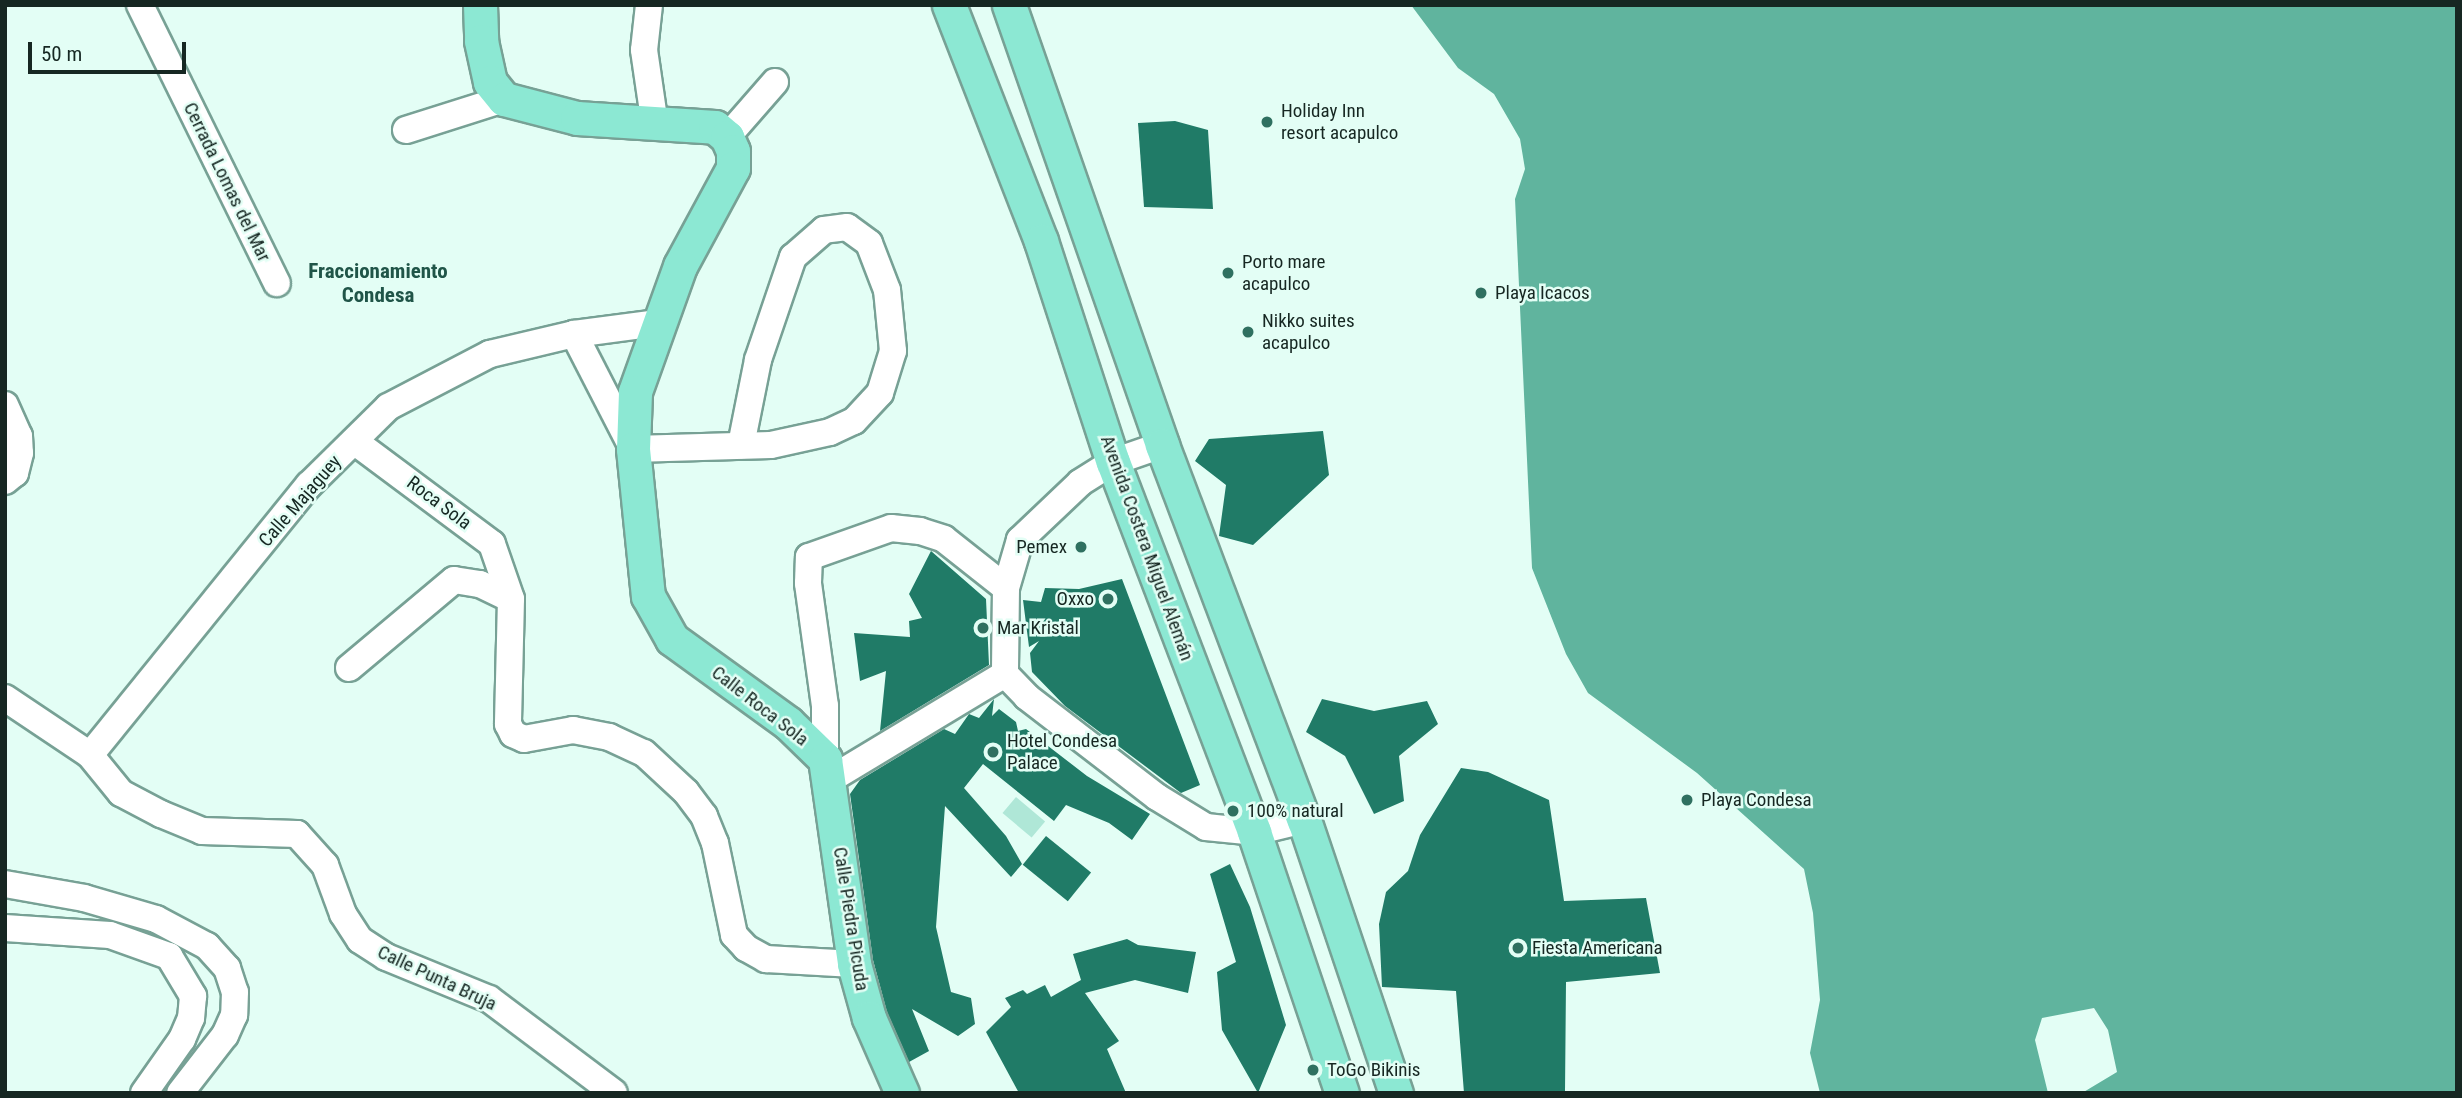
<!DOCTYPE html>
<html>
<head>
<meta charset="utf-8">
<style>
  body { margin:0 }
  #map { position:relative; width:2462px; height:1098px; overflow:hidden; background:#e3fef5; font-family:"Roboto Condensed",sans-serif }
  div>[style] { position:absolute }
  .green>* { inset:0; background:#afe7d7; transform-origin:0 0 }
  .water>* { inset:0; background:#60b49e }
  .building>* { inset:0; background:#207b67; transform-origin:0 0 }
  .roads { filter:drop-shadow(2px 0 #77a195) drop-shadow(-2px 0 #77a195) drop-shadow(0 2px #77a195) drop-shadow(0 -2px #77a195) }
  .minor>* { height:26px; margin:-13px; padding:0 13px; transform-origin:13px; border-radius:13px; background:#fff }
  .major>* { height:33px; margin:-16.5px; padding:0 16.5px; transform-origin:16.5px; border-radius:16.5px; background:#8ce8d3 }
  .dots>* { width:19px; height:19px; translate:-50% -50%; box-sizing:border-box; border:4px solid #e3fef5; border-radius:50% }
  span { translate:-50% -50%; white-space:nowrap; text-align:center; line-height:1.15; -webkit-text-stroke:5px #e3fef5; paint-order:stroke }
  .poi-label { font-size:19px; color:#162722 }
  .left { translate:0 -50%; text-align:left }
  .right { translate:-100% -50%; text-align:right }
  .street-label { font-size:19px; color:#162722 }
  .neighbourhood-label { font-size:21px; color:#205548; font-weight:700 }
  .frame { position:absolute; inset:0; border:7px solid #162722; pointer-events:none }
  .scale { position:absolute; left:28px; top:42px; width:158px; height:32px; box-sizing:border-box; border:4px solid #162722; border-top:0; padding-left:9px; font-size:21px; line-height:24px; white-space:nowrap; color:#162722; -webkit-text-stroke:5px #e3fef5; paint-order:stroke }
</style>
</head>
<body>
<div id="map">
  <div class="green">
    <div style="left:1016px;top:797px;width:38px;height:21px;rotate:40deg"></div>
  </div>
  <div class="water">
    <div style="clip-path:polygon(1411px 5px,2457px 5px,2457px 1093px,2082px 1093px,2117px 1072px,2108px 1030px,2094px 1008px,2042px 1018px,2035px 1040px,2048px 1093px,1820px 1093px,1810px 1053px,1820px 1000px,1813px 913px,1804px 869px,1697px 773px,1588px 693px,1566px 654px,1532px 568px,1515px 199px,1525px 169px,1520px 139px,1494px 94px,1458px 68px)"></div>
  </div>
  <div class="building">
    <div style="clip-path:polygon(1175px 121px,1208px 130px,1213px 209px,1144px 207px,1138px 123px)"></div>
    <div style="clip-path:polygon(1323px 431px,1329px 475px,1253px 545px,1219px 536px,1226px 485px,1195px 461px,1209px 439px)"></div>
    <div style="clip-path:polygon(931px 551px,986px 599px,989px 665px,880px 731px,886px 671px,860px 681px,854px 633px,910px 637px,909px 621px,922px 618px,909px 594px)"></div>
    <div style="clip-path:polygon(1122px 579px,1200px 785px,1181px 793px,1065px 706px,1032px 672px,1030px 653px,1039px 641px,1029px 647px,1023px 600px,1041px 602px,1045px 588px,1079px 589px)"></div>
    <div style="clip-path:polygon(994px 699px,992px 716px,999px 709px,1016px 722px,1018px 731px,1026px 729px,1087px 776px,1150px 814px,1132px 840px,1109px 823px,1066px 805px,1054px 821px,983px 764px,964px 788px,1006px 836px,1022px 864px,1011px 877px,945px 806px,936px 927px,951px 992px,971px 998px,975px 1024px,958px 1036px,912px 1009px,929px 1051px,909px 1062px,887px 1012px,873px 960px,850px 794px,860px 780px,944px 729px,955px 734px,969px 714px,979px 718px)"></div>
    <div style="clip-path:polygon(1322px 699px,1374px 711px,1427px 701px,1438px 724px,1399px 756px,1404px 801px,1374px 814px,1345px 756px,1306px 732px)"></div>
    <div style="clip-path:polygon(1461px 768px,1488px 772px,1549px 800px,1564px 901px,1646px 898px,1660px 973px,1566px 982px,1565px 1093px,1464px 1093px,1456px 991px,1382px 987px,1379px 924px,1386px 892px,1408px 871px,1420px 835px)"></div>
    <div style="left:1046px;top:836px;width:58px;height:37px;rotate:39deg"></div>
    <div style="clip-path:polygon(1230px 864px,1250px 907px,1286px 1025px,1258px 1093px,1222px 1030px,1217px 972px,1236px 962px,1210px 874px)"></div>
    <div style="clip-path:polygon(1127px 939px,1138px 945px,1196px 952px,1188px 993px,1135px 980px,1085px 993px,1119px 1041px,1107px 1049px,1126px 1093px,1019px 1093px,986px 1032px,1011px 1007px,1005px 998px,1023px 990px,1027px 994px,1045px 985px,1051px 997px,1081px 980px,1073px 954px)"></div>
  </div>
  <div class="roads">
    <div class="minor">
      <div style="left:140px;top:5px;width:310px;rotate:63.8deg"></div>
      <div style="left:649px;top:5px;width:45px;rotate:96.3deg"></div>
      <div style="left:644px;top:50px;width:76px;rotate:81.7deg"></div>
      <div style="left:406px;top:130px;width:103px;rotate:-17.6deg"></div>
      <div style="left:727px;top:137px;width:73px;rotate:-48.9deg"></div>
      <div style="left:574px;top:334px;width:129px;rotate:62.8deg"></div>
      <div style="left:633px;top:449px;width:138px;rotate:-1.7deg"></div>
      <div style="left:771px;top:445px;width:60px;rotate:-12.4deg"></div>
      <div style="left:830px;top:432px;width:26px;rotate:-25deg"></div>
      <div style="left:854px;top:421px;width:38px;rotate:-47deg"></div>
      <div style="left:880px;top:393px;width:44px;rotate:-72.8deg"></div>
      <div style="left:893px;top:351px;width:61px;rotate:-95.6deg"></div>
      <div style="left:887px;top:290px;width:50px;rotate:-111deg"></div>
      <div style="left:869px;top:243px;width:27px;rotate:-144deg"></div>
      <div style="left:847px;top:227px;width:23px;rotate:173deg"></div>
      <div style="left:824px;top:230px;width:41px;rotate:138.9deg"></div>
      <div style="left:793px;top:257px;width:109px;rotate:108.8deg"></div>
      <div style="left:758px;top:360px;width:87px;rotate:101.3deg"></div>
      <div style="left:5px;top:405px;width:34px;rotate:66deg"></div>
      <div style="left:19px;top:436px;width:17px;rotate:87deg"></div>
      <div style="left:20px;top:453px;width:21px;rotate:104deg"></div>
      <div style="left:15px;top:473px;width:13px;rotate:141deg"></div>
      <div style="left:354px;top:441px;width:172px;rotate:36.7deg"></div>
      <div style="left:492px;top:544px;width:58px;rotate:70.9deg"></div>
      <div style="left:511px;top:599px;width:125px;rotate:91.4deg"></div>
      <div style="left:508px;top:724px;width:11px;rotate:63deg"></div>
      <div style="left:513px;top:734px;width:12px;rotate:24deg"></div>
      <div style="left:524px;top:739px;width:50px;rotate:-10.4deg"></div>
      <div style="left:573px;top:730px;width:37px;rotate:11deg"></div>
      <div style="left:609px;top:737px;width:38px;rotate:25deg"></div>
      <div style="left:644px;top:753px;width:57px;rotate:42.9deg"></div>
      <div style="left:686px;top:792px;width:30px;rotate:53deg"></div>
      <div style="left:704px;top:816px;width:29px;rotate:68deg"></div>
      <div style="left:715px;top:843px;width:94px;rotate:78.3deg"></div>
      <div style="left:734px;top:935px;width:18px;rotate:47deg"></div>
      <div style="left:746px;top:948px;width:23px;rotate:29deg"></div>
      <div style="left:766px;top:959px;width:88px;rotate:3.3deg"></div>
      <div style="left:1162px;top:445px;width:52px;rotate:160.9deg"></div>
      <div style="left:1113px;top:462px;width:39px;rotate:148deg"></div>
      <div style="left:1080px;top:483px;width:83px;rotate:136.5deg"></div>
      <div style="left:1020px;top:540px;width:50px;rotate:106.3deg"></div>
      <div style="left:1006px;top:588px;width:86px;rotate:90.7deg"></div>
      <div style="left:1005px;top:674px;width:32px;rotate:46deg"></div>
      <div style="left:1027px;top:697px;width:164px;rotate:37.6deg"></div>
      <div style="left:1157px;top:797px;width:57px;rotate:31.5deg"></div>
      <div style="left:1206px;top:827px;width:48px;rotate:5.9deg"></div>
      <div style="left:1254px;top:832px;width:51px;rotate:-13.5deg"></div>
      <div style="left:349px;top:668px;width:137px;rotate:-40deg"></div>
      <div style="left:454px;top:580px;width:26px;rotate:9deg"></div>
      <div style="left:480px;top:584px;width:34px;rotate:26deg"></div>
      <div style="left:5px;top:698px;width:102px;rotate:33.8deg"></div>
      <div style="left:90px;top:755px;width:49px;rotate:50.8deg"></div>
      <div style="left:121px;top:793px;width:45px;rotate:27.7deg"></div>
      <div style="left:161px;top:814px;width:44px;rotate:22.5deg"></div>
      <div style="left:202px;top:831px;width:95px;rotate:1.8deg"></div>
      <div style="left:297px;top:834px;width:42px;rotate:47.9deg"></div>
      <div style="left:325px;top:865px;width:52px;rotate:69.8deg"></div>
      <div style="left:343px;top:914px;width:31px;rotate:57deg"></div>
      <div style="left:360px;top:940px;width:31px;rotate:33deg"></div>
      <div style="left:386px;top:957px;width:111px;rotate:22.2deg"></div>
      <div style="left:489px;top:999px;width:156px;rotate:36.9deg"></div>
      <div style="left:90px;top:755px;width:348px;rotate:-51deg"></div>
      <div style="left:309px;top:485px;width:111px;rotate:-44.6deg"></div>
      <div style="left:388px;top:407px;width:115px;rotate:-27.5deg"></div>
      <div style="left:490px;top:354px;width:86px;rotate:-13.4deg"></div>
      <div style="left:574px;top:334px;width:85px;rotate:-7.5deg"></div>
      <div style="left:825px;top:759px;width:53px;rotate:-90deg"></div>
      <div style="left:825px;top:706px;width:124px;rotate:-97.9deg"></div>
      <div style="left:808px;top:583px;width:26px;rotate:-88deg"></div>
      <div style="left:809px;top:557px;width:87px;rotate:-19.5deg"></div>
      <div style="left:891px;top:528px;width:29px;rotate:6deg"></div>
      <div style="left:920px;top:531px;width:25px;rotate:18deg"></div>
      <div style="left:944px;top:539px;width:79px;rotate:38.3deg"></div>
      <div style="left:831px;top:779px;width:203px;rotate:-31.1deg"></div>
      <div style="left:5px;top:884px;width:80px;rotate:10deg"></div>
      <div style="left:84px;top:898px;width:75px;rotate:16.3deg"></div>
      <div style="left:156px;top:919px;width:58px;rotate:27.9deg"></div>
      <div style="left:207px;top:946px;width:30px;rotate:48deg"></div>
      <div style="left:227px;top:968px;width:25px;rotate:72deg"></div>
      <div style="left:235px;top:992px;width:23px;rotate:92deg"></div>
      <div style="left:234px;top:1015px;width:22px;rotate:114deg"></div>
      <div style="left:225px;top:1035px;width:73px;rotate:127.8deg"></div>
      <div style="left:5px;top:928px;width:105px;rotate:3.8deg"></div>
      <div style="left:110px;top:935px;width:63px;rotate:19.6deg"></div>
      <div style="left:169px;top:956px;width:47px;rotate:59deg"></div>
      <div style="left:193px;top:996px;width:22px;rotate:95deg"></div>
      <div style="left:191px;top:1018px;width:23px;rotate:113deg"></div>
      <div style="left:182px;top:1039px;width:66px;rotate:125.1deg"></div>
    </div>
    <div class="major">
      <div style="left:480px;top:5px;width:36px;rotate:88deg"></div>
      <div style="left:481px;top:41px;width:42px;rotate:77.6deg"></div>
      <div style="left:490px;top:82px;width:22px;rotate:51deg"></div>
      <div style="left:504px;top:99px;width:75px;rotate:14.6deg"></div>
      <div style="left:577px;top:118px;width:138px;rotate:3.7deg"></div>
      <div style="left:715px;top:127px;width:16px;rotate:40deg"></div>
      <div style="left:727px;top:137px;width:15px;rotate:67deg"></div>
      <div style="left:733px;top:151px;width:17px;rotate:90deg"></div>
      <div style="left:733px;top:168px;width:111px;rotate:118.4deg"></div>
      <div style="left:680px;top:266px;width:134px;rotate:109.7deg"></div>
      <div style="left:635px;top:392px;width:57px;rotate:92deg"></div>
      <div style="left:633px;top:449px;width:148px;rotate:84.2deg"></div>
      <div style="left:648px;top:596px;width:49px;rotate:60.8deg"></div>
      <div style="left:672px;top:639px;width:143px;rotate:35.9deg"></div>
      <div style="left:788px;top:723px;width:52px;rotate:44.2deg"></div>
      <div style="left:825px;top:759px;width:207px;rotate:81.9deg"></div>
      <div style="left:854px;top:964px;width:56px;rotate:74.5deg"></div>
      <div style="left:869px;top:1018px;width:82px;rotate:66.3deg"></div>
      <div style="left:949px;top:5px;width:253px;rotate:68.7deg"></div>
      <div style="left:1041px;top:241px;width:232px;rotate:72deg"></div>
      <div style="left:1113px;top:462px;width:396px;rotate:69.1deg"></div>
      <div style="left:1254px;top:832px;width:275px;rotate:71.4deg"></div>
      <div style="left:1009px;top:5px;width:466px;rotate:70.8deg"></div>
      <div style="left:1162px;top:445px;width:401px;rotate:69.3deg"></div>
      <div style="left:1304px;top:820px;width:288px;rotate:71.4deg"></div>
    </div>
  </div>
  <div class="dots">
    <div style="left:1267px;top:122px;background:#2f7060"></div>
    <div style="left:1228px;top:273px;background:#2f7060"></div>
    <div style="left:1481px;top:293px;background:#2f7060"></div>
    <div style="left:1248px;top:332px;background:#2f7060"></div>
    <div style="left:1081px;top:547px;background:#2f7060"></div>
    <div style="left:1108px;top:599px;background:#2f7060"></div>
    <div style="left:983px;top:628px;background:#2f7060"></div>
    <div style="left:993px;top:752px;background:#2f7060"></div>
    <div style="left:1687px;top:800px;background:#2f7060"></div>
    <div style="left:1233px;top:811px;background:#2f7060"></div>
    <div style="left:1518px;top:948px;background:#2f7060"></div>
    <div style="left:1313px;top:1070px;background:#2f7060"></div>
  </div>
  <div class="poi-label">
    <span class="left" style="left:1281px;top:122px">Holiday Inn<br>resort acapulco</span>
    <span class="left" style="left:1242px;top:273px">Porto mare<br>acapulco</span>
    <span class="left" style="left:1495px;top:293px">Playa Icacos</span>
    <span class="left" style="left:1262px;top:332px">Nikko suites<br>acapulco</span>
    <span class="right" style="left:1067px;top:547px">Pemex</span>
    <span class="right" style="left:1094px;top:599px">Oxxo</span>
    <span class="left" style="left:997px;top:628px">Mar Kristal</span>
    <span class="left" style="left:1007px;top:752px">Hotel Condesa<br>Palace</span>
    <span class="left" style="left:1701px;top:800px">Playa Condesa</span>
    <span class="left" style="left:1247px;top:811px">100% natural</span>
    <span class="left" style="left:1532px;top:948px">Fiesta Americana</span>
    <span class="left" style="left:1327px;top:1070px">ToGo Bikinis</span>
  </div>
  <div class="street-label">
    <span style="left:227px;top:182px;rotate:64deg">Cerrada Lomas del Mar</span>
    <span style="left:300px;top:501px;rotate:-49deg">Calle Majaguey</span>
    <span style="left:439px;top:503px;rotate:37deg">Roca Sola</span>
    <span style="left:1147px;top:548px;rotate:70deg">Avenida Costera Miguel Alemán</span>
    <span style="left:760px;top:706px;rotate:38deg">Calle Roca Sola</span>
    <span style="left:851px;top:919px;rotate:81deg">Calle Piedra Picuda</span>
    <span style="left:437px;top:978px;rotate:25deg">Calle Punta Bruja</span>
  </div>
  <div class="neighbourhood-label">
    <span style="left:378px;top:283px">Fraccionamiento<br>Condesa</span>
  </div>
  <div class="frame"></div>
  <div class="scale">50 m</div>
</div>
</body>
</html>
